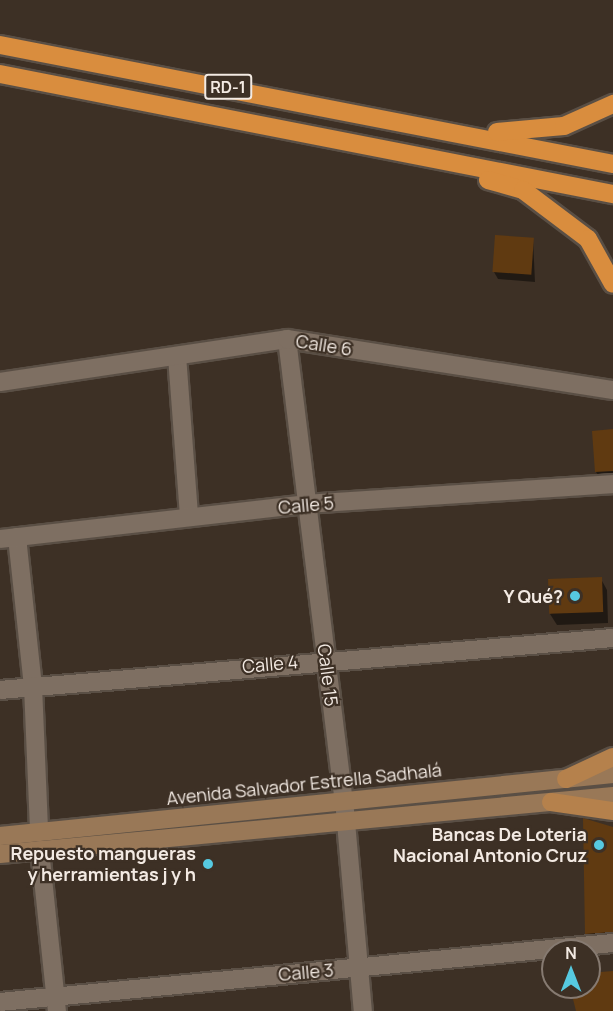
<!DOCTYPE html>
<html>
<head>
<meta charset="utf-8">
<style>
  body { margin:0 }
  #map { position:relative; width:613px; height:1011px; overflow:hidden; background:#3d3025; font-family:Manrope,sans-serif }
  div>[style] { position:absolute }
  .shadow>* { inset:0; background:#0007 }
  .building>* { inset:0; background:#603a11; transform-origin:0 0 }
  .roads { filter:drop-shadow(2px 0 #5a4f45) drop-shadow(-2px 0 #5a4f45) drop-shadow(0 2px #5a4f45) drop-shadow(0 -2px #5a4f45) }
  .street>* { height:18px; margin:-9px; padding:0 9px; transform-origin:9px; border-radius:9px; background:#7e6f62 }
  .secondary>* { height:18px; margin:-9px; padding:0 9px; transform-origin:9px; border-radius:9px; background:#997857 }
  .primary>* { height:18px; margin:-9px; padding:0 9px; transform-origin:9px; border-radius:9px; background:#b5814c }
  .highway>* { height:18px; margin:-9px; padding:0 9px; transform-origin:9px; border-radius:9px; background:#d98d3e }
  .dots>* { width:16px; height:16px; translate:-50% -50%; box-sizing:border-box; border:3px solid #3d3025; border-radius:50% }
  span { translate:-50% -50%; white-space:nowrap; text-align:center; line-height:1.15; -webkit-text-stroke:4.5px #3d3025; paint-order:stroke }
  .shield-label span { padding:2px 4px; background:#3d3025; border:2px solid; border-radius:4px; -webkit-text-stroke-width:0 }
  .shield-label { font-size:16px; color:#f3eae3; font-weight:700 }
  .street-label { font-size:18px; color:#f3eae3 }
  .poi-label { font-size:18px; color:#f3eae3; font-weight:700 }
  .right { translate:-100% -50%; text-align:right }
  .north { position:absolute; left:541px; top:939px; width:60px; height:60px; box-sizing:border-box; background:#3d3025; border:2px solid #867a71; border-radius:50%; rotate:0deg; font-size:16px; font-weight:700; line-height:24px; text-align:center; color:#f3eae3 }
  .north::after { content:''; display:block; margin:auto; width:21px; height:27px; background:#56c9e0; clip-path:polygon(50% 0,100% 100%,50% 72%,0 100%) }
</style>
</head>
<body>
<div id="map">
  <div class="shadow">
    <div style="clip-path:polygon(533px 239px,535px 282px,498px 279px,494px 272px)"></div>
    <div style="clip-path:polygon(613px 431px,613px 482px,603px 482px,596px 472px)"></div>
    <div style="clip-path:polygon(601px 579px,607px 590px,608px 623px,557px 625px,550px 614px)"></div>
    <div style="clip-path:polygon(584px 820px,613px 830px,613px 945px,592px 945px,586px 934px)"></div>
  </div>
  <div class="building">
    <div style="left:495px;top:235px;width:39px;height:37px;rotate:4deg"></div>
    <div style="clip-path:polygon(613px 429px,613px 471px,595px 472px,592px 431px)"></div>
    <div style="left:602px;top:577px;width:35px;height:54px;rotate:88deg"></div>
    <div style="clip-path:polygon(583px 818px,613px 827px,613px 932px,585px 934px)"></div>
    <div style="clip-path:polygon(613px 971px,613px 1011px,576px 1011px,570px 987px,589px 987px,589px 973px)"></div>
  </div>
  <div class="roads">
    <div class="street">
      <div style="left:287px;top:339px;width:465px;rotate:83deg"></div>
      <div style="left:344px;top:800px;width:212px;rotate:84.9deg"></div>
      <div style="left:177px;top:356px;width:161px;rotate:85.7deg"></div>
      <div style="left:0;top:382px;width:290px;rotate:-8.5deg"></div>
      <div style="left:287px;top:339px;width:330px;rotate:8.9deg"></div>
      <div style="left:17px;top:537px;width:150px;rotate:83.9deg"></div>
      <div style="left:33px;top:686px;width:146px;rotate:87.6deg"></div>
      <div style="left:0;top:539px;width:308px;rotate:-6.5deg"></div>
      <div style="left:306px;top:504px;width:308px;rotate:-3.7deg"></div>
      <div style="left:0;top:690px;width:615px;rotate:-4.85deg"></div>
      <div style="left:40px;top:850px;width:162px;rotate:84deg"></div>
      <div style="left:0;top:1002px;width:616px;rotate:-5.5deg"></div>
    </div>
    <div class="secondary">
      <div style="left:0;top:836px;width:616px;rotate:-5.78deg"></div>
      <div style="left:0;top:854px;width:616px;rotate:-5.41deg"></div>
    </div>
    <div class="primary">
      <div style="left:566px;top:779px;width:52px;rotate:-25.1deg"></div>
      <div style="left:551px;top:802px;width:63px;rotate:8.3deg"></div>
    </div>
    <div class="highway">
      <div style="left:0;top:45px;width:624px;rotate:10.99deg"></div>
      <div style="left:0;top:74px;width:625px;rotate:11.08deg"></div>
      <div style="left:497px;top:132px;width:67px;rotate:-5.1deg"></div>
      <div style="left:564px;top:126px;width:54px;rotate:-24.2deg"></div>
      <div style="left:488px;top:180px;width:36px;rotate:16deg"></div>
      <div style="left:523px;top:190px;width:81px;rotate:37deg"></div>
      <div style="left:588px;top:239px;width:51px;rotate:60.9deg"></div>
    </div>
  </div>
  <div class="dots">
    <div style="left:575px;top:596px;background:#56c9e0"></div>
    <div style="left:599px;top:845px;background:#56c9e0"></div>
    <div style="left:208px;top:864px;background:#56c9e0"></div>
  </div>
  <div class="shield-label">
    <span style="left:228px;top:87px">RD-1</span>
  </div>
  <div class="street-label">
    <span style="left:324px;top:345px;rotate:9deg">Calle 6</span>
    <span style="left:306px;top:505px;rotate:-5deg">Calle 5</span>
    <span style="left:270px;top:664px;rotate:-5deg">Calle 4</span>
    <span style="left:328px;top:675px;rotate:83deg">Calle 15</span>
    <span style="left:304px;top:784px;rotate:-6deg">Avenida Salvador Estrella Sadhalá</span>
    <span style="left:306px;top:972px;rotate:-5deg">Calle 3</span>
  </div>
  <div class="poi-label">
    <span class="right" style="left:563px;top:596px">Y Qué?</span>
    <span class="right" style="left:587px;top:845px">Bancas De Loteria<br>Nacional Antonio Cruz</span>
    <span class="right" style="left:196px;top:864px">Repuesto mangueras<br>y herramientas j y h</span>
  </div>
  <div class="north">N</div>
</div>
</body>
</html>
